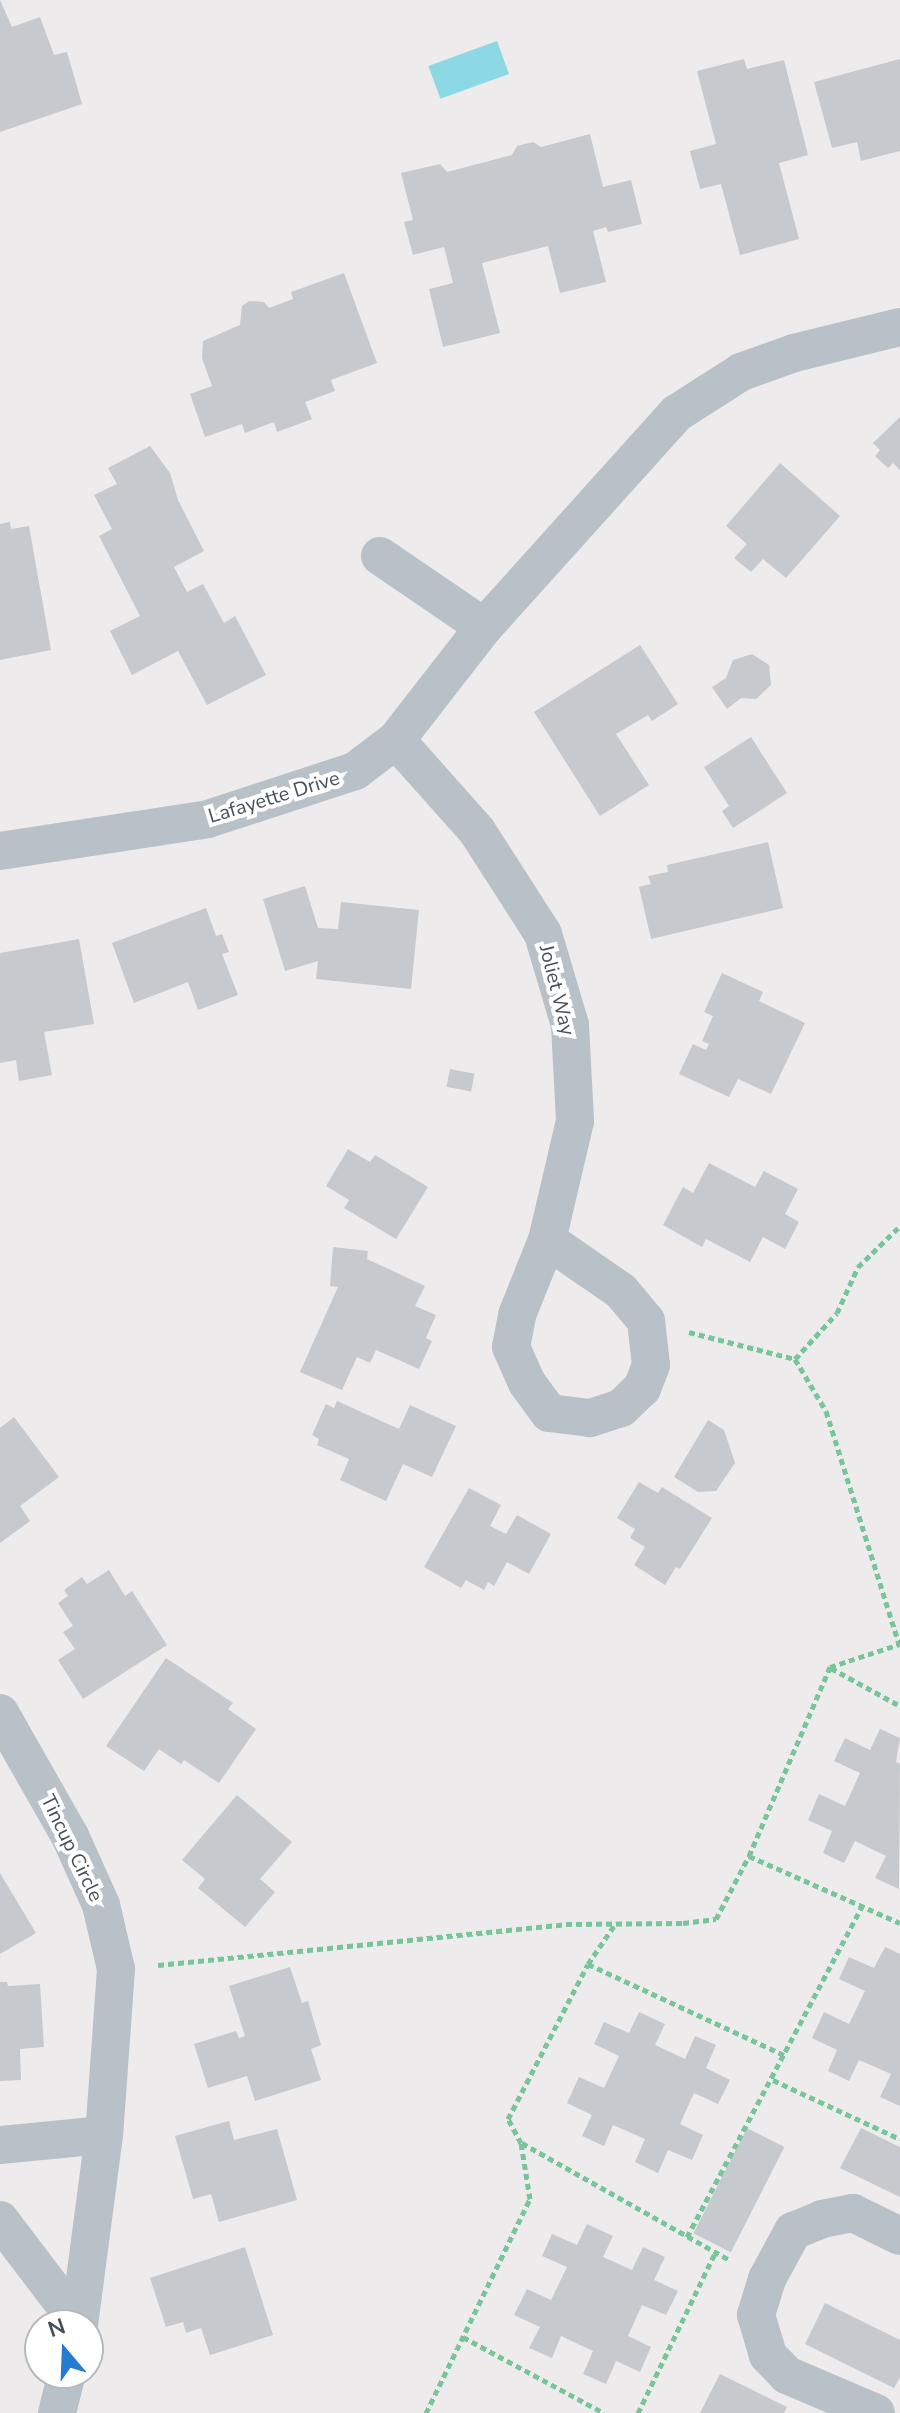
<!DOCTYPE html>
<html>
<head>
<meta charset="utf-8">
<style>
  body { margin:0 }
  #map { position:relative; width:900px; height:2413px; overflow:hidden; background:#eeebec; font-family:"Nunito Sans",sans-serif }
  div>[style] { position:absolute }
  .water>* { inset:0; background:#8cd8e4; transform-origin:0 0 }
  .building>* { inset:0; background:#c6c9ce; transform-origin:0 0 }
  .path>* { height:5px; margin-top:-2.5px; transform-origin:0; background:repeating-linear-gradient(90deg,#77c599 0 6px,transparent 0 10px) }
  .minor>* { height:38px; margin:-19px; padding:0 19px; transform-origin:19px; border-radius:19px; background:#b8c1c7 }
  span { translate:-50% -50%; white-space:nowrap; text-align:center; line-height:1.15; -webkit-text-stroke:8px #fff; paint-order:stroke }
  .street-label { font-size:20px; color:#455057 }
  .north { position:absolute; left:24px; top:2309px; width:80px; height:80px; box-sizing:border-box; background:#fff; border:2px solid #b5b9bc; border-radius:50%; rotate:341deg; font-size:22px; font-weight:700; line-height:32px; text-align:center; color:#455057 }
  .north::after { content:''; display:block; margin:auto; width:28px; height:36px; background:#257cce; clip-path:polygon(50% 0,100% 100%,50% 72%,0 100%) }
</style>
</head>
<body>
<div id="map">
  <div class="water">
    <div style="left:497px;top:41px;width:35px;height:73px;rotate:70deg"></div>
  </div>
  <div class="building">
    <div style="clip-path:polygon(0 0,12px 27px,40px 17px,54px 55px,67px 52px,82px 104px,0 132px)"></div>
    <div style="clip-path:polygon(744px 59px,747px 69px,784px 60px,808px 155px,779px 163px,799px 239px,740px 255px,721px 184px,700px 189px,690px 151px,716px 144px,697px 71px)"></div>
    <div style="clip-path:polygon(900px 59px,900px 151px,861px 161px,857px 142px,832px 148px,814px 82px)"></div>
    <div style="clip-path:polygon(590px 134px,603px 187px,631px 180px,642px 224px,608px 232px,606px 227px,593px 231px,606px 282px,560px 293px,548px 246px,482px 263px,500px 333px,443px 347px,429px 289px,453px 283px,444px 247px,413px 255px,404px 222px,413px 220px,401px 173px,440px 164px,447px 172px,512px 155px,517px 146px,533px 142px,541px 147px)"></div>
    <div style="clip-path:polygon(344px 273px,377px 363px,331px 380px,335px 391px,305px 402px,312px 419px,277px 432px,274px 422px,245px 433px,242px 424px,205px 437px,190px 394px,212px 386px,202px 358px,203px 341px,240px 325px,242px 306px,249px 301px,264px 302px,269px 308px,293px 299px,291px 292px)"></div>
    <div style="clip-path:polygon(900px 417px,900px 470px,893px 463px,888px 468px,875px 456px,880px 450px,873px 443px)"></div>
    <div style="clip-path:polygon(150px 446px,170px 473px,178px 500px,204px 551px,174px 567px,187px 592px,203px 584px,224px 623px,235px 616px,266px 675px,207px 705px,178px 651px,132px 675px,110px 631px,140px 616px,99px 536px,112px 529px,94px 495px,117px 484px,108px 468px)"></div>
    <div style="clip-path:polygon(780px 463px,840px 516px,786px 578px,763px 559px,751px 572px,734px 558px,747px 544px,726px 526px)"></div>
    <div style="clip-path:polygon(10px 522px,11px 529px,29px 526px,51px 650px,0 660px,0 524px)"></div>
    <div style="clip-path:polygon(640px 645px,678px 704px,652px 721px,648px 715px,616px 734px,649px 785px,600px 816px,534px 712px)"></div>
    <div style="clip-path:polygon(752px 654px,769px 665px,771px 685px,756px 699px,741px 698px,727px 709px,712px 687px,726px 678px,733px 660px)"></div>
    <div style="clip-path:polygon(751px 737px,787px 793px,733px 828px,722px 811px,729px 806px,704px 767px)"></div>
    <div style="clip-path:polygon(768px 842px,783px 908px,651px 939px,639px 887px,651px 884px,648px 876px,668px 872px,667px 865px)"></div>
    <div style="clip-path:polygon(305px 886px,318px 928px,338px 929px,341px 902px,419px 910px,411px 989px,316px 979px,318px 961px,285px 971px,263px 899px)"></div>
    <div style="clip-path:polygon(206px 908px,216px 936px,222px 934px,229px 952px,222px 954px,238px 995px,198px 1010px,188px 982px,134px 1003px,112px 943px)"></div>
    <div style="clip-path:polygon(79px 939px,94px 1024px,44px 1032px,52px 1075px,19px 1081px,16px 1060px,0 1063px,0 953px)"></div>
    <div style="clip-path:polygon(722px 973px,763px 992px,759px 1001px,805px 1023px,771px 1094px,738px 1079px,729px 1097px,679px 1074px,693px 1044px,706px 1050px,709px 1044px,702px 1041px,713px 1016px,704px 1012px)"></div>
    <div style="left:450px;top:1069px;width:25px;height:18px;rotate:11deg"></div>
    <div style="clip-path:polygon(348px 1149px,370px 1162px,375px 1155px,428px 1187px,396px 1239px,344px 1208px,349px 1200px,326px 1186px)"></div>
    <div style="clip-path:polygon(709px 1163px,755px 1187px,764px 1171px,798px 1189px,785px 1214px,799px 1222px,785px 1249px,763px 1237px,750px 1262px,706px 1239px,702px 1247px,663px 1225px,683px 1187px,693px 1193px)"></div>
    <div style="clip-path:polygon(333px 1247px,368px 1251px,367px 1259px,425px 1286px,415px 1306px,436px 1315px,426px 1338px,432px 1341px,419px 1369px,376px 1350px,370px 1363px,357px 1357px,342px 1390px,300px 1372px,338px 1287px,330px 1286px)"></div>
    <div style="clip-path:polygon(337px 1401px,399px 1429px,410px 1405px,456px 1426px,432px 1477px,403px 1464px,386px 1501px,340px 1480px,349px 1459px,317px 1445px,319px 1439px,312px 1435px,326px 1404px,334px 1408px)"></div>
    <div style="clip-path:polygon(14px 1417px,59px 1477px,20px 1506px,30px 1521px,0 1543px,0 1428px)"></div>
    <div style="clip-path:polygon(708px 1420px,724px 1430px,735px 1463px,716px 1491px,698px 1492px,674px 1477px)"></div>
    <div style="clip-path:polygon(639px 1482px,658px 1493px,662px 1487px,712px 1518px,680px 1569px,676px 1567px,665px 1585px,634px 1565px,645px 1547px,630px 1538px,635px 1529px,617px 1518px)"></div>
    <div style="clip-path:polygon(469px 1488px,501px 1505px,490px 1526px,506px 1534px,517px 1515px,551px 1534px,529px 1574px,507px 1562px,494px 1586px,488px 1582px,484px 1590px,466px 1580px,461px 1588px,424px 1567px)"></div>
    <div style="clip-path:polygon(109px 1570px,125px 1596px,132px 1591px,167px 1645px,83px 1699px,58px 1660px,75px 1649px,63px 1632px,73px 1626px,58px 1603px,68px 1596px,64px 1590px,82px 1577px,87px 1584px)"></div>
    <div style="clip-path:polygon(166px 1658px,233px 1703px,228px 1709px,256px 1729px,219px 1783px,184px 1760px,181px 1764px,159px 1749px,144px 1771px,106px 1746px)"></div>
    <div style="clip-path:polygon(880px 1729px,900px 1738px,896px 1762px,900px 1764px,899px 1889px,875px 1878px,886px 1856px,855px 1841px,844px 1863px,823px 1853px,832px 1831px,808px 1820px,819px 1794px,845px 1806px,860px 1773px,834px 1761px,845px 1738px,870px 1750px)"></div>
    <div style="clip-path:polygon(237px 1795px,292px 1842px,260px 1879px,275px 1892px,245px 1927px,198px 1888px,205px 1879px,182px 1860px)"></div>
    <div style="clip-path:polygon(0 1873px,36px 1933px,0 1954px)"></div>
    <div style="clip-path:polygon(885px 1947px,900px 1954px,900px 2106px,880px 2097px,891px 2074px,859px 2060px,849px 2081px,828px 2071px,837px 2050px,812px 2038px,824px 2012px,849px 2024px,865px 1991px,839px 1979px,849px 1957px,874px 1968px)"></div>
    <div style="clip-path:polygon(290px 1967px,302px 2003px,308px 2001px,321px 2045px,311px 2049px,321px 2080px,255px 2101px,247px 2076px,208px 2088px,194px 2044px,236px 2031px,239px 2038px,245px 2036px,229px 1986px)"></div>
    <div style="clip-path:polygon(0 1982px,7px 1982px,8px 1986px,40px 1984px,44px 2047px,20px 2049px,21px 2080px,0 2081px)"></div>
    <div style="clip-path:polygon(639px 2012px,665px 2024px,655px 2045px,685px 2059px,695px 2036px,716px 2045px,706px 2068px,730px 2080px,718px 2104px,694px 2093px,680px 2124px,703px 2135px,692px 2160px,668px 2150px,658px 2173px,635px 2162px,645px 2139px,613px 2125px,604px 2146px,582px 2136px,592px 2115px,567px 2103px,579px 2077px,604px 2088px,619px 2056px,594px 2044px,604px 2022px,629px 2033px)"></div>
    <div style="clip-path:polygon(229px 2121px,234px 2140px,277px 2129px,297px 2200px,219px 2222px,211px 2194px,193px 2199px,175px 2136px)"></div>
    <div style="left:747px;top:2128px;width:42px;height:118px;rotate:27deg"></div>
    <div style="clip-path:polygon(861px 2128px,900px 2147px,900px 2197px,840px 2168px)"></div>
    <div style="clip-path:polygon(587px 2224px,613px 2236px,603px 2257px,632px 2270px,643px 2247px,665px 2257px,654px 2280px,678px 2291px,666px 2315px,642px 2305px,628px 2336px,651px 2347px,640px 2372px,616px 2361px,606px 2384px,583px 2374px,593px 2351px,561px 2336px,552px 2358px,529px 2348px,540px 2327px,514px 2315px,527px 2289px,551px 2300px,567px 2267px,542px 2256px,552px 2234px,577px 2245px)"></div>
    <div style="clip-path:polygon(245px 2247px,273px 2335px,210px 2355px,201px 2328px,186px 2333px,183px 2322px,166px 2327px,150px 2278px)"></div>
    <div style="clip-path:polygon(825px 2303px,900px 2340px,900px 2377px,894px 2388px,805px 2344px)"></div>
    <div style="clip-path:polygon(720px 2374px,787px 2407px,784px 2413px,700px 2413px)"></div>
  </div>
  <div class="path">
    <div style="left:689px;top:1332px;width:109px;rotate:14.3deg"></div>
    <div style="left:795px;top:1359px;width:61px;rotate:59.2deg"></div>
    <div style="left:826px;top:1411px;width:244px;rotate:72.6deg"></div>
    <div style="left:795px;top:1359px;width:62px;rotate:-47.6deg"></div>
    <div style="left:837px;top:1313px;width:51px;rotate:-65.5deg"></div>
    <div style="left:858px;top:1267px;width:59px;rotate:-44.3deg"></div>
    <div style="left:831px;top:1668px;width:79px;rotate:28.8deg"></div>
    <div style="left:749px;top:1856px;width:165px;rotate:23.9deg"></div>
    <div style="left:588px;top:1964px;width:216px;rotate:24.9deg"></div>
    <div style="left:158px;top:1965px;width:410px;rotate:-5.7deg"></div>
    <div style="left:566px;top:1924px;width:117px;rotate:-0.5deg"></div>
    <div style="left:683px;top:1923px;width:33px;rotate:-7deg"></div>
    <div style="left:716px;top:1919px;width:71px;rotate:-62.4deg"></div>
    <div style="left:749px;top:1856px;width:206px;rotate:-66.8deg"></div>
    <div style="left:830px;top:1667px;width:74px;rotate:-18.2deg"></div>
    <div style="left:773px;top:2080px;width:140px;rotate:24.9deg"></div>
    <div style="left:522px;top:2143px;width:239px;rotate:29.4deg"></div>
    <div style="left:687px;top:2237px;width:376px;rotate:-62.1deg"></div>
    <div style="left:463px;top:2337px;width:160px;rotate:28.3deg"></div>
    <div style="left:426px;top:2413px;width:238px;rotate:-64.1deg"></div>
    <div style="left:530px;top:2199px;width:57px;rotate:-99.1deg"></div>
    <div style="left:521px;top:2143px;width:27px;rotate:-118deg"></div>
    <div style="left:508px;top:2119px;width:174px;rotate:-62.7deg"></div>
    <div style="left:588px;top:1964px;width:50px;rotate:-55.7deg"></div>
    <div style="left:638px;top:2413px;width:178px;rotate:-64.3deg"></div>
  </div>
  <div class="minor">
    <div style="left:380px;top:556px;width:126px;rotate:34.3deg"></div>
    <div style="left:396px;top:740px;width:122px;rotate:48.3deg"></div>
    <div style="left:477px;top:831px;width:122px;rotate:57.3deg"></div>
    <div style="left:543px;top:934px;width:95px;rotate:73.5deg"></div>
    <div style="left:570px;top:1025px;width:96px;rotate:87deg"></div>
    <div style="left:575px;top:1121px;width:122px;rotate:103.2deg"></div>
    <div style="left:0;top:851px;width:210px;rotate:-8.7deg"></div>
    <div style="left:208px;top:819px;width:155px;rotate:-18.1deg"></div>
    <div style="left:355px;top:771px;width:51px;rotate:-37.1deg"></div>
    <div style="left:396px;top:740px;width:143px;rotate:-52.1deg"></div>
    <div style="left:484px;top:627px;width:288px;rotate:-48deg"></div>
    <div style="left:677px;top:413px;width:76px;rotate:-32.6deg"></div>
    <div style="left:741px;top:372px;width:56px;rotate:-19.7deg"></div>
    <div style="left:794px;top:353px;width:109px;rotate:-13.8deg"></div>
    <div style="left:547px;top:1240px;width:90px;rotate:34.6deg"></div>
    <div style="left:621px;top:1291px;width:39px;rotate:50deg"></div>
    <div style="left:646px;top:1321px;width:44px;rotate:83.5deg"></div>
    <div style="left:651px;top:1365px;width:25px;rotate:111deg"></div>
    <div style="left:642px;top:1388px;width:29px;rotate:136deg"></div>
    <div style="left:621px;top:1408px;width:33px;rotate:162deg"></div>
    <div style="left:590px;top:1418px;width:41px;rotate:-173deg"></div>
    <div style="left:549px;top:1413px;width:37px;rotate:-126deg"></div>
    <div style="left:527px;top:1383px;width:39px;rotate:-114deg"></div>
    <div style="left:511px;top:1347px;width:33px;rotate:-79deg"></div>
    <div style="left:517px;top:1315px;width:81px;rotate:-68.2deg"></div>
    <div style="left:0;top:1713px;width:142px;rotate:60.4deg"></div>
    <div style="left:70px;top:1836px;width:76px;rotate:65.8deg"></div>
    <div style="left:101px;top:1905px;width:66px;rotate:76.8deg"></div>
    <div style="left:116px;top:1969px;width:166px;rotate:94.1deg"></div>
    <div style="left:104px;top:2135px;width:192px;rotate:97.5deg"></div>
    <div style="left:0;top:2145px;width:104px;rotate:-5.5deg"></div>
    <div style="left:0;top:2220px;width:131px;rotate:52.8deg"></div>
    <div style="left:57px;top:2413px;width:41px;rotate:-76deg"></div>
    <div style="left:876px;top:2413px;width:97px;rotate:-156.9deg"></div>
    <div style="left:787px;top:2375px;width:28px;rotate:-134deg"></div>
    <div style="left:768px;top:2355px;width:42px;rotate:-106.7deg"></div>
    <div style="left:756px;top:2315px;width:38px;rotate:-73deg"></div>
    <div style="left:767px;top:2279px;width:55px;rotate:-61.6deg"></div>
    <div style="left:793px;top:2231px;width:31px;rotate:-22deg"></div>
    <div style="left:822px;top:2219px;width:32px;rotate:-11deg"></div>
    <div style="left:853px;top:2213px;width:52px;rotate:26.1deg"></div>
  </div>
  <div class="street-label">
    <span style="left:274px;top:797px;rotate:-17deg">Lafayette Drive</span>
    <span style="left:557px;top:990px;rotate:76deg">Joliet Way</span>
    <span style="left:72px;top:1848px;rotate:64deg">Tincup Circle</span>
  </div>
  <div class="north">N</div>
</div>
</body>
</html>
